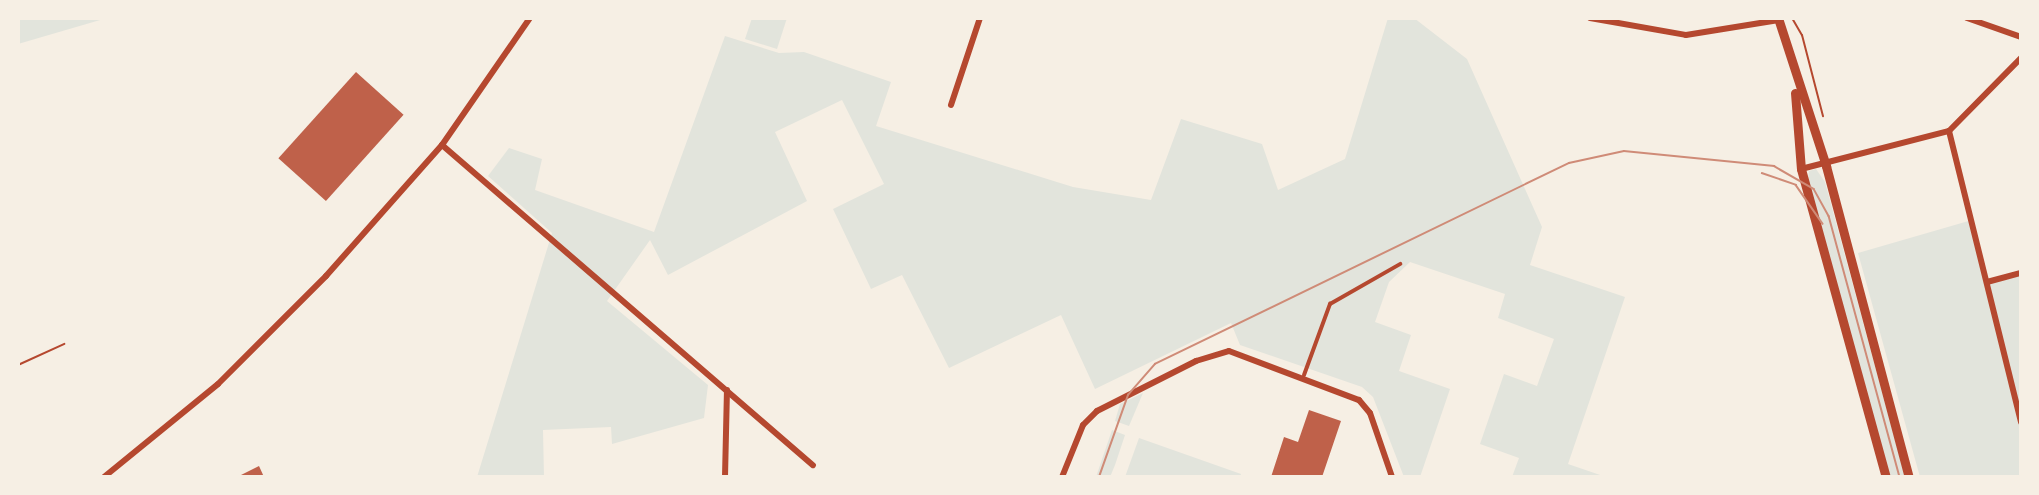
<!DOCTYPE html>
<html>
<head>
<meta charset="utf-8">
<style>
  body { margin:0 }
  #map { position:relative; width:2039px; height:495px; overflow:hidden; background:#f6efe4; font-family:"PT Sans Narrow",sans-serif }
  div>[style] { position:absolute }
  .green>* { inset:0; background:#e2e4dc }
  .building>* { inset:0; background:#bf614a; transform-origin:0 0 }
  .path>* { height:2px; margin:-1px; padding:0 1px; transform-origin:1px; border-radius:1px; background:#b5482f }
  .service>* { height:4px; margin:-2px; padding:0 2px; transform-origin:2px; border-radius:2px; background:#b5482f }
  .minor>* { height:6px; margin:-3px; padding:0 3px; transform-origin:3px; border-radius:3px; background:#b5482f }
  .secondary>* { height:9px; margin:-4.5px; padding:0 4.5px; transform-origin:4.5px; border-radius:4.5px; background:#b5482f }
  .tram>* { height:1.5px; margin:-0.75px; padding:0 0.75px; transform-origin:0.75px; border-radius:0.75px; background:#cf8b77 }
  span { translate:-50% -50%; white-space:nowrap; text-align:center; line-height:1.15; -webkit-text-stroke:4.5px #f6efe4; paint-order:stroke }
  .frame { position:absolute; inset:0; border:20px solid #f6efe4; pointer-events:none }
</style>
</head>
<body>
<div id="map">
  <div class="green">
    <div style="clip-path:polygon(18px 18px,107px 18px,18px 44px)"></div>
    <div style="clip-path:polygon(752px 18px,787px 18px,777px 49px,745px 39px)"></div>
    <div style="clip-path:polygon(1388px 18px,1414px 18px,1467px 59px,1542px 227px,1530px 265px,1625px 297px,1568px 464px,1606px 477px,1512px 477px,1519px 458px,1480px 444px,1504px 374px,1537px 386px,1554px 339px,1498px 318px,1505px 294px,1410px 262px,1389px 282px,1375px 322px,1411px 335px,1399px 371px,1450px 389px,1420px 477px,1404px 477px,1373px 397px,1362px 387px,1240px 345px,1231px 323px,1095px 389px,1061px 315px,949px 368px,902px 275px,871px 289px,833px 209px,884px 184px,842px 100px,775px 132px,807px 201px,668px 275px,650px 240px,607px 301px,708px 385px,704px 418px,612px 444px,611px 427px,543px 430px,544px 477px,477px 477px,552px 233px,488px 176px,509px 148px,542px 159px,535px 190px,654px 232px,725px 36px,779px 53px,804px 52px,891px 82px,876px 126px,1073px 187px,1151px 200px,1181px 119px,1262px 144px,1278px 190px,1345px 159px)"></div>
    <div style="clip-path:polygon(1816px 169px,1825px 182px,1905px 477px,1889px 477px,1808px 180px,1809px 171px)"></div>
    <div style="clip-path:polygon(1972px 220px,1987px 282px,2021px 273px,2021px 477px,1920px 477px,1858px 253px)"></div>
    <div style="clip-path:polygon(1143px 393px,1129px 426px,1115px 421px,1120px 404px)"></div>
    <div style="clip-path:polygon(1112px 430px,1125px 435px,1115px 465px,1110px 477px,1096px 477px)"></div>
    <div style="clip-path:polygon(1139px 438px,1241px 474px,1240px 477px,1125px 477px)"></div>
  </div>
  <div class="building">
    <div style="left:356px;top:72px;width:64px;height:116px;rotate:42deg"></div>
    <div style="clip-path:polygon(1309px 410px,1341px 421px,1322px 477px,1271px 477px,1284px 437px,1298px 442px)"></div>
    <div style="clip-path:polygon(259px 466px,264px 477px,237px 477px)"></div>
  </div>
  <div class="path">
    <div style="left:1792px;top:18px;width:20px;rotate:60deg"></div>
    <div style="left:1802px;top:35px;width:84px;rotate:75.5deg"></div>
    <div style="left:18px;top:365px;width:51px;rotate:-24.5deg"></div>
  </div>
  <div class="service">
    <div style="left:1304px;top:375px;width:76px;rotate:-69.9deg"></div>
    <div style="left:1330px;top:304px;width:81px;rotate:-29.7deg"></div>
  </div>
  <div class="minor">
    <div style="left:1590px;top:18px;width:97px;rotate:10deg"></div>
    <div style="left:1686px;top:35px;width:94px;rotate:-9.2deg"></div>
    <div style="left:1967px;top:18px;width:57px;rotate:19.4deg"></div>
    <div style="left:951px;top:105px;width:92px;rotate:-71.6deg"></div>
    <div style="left:1949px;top:131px;width:300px;rotate:76.1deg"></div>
    <div style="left:442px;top:145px;width:490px;rotate:40.8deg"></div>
    <div style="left:1801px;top:169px;width:153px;rotate:-14.4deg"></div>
    <div style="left:1949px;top:131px;width:103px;rotate:-45.4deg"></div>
    <div style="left:1987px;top:282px;width:35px;rotate:-15deg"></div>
    <div style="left:104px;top:477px;width:147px;rotate:-39.2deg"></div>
    <div style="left:218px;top:384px;width:153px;rotate:-45deg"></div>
    <div style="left:326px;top:276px;width:175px;rotate:-48.5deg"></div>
    <div style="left:442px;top:145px;width:155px;rotate:-55.3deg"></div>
    <div style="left:725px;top:477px;width:87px;rotate:-88.7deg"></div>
    <div style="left:1062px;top:477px;width:56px;rotate:-68deg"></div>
    <div style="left:1083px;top:425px;width:20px;rotate:-45deg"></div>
    <div style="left:1097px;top:411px;width:111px;rotate:-26.8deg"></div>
    <div style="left:1196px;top:361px;width:34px;rotate:-17deg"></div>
    <div style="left:1229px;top:351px;width:139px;rotate:20.7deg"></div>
    <div style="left:1359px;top:400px;width:17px;rotate:50deg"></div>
    <div style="left:1370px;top:413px;width:68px;rotate:71deg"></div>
  </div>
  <div class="secondary">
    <div style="left:1778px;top:18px;width:156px;rotate:72deg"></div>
    <div style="left:1826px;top:166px;width:322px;rotate:75.1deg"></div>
    <div style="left:1795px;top:93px;width:76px;rotate:85.5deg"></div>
    <div style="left:1801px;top:169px;width:320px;rotate:74.6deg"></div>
  </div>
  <div class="tram">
    <div style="left:1762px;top:173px;width:36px;rotate:19deg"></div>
    <div style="left:1796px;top:185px;width:47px;rotate:55.3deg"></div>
    <div style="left:1099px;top:477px;width:87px;rotate:-70.5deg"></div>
    <div style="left:1128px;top:395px;width:41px;rotate:-48.9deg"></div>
    <div style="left:1155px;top:364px;width:460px;rotate:-25.9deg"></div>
    <div style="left:1569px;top:163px;width:56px;rotate:-12.3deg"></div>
    <div style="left:1624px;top:151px;width:151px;rotate:5.7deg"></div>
    <div style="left:1774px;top:166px;width:46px;rotate:29.9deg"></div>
    <div style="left:1814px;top:189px;width:31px;rotate:61deg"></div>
    <div style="left:1829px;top:216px;width:270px;rotate:74.8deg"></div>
  </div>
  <div class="frame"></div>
</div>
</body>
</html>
